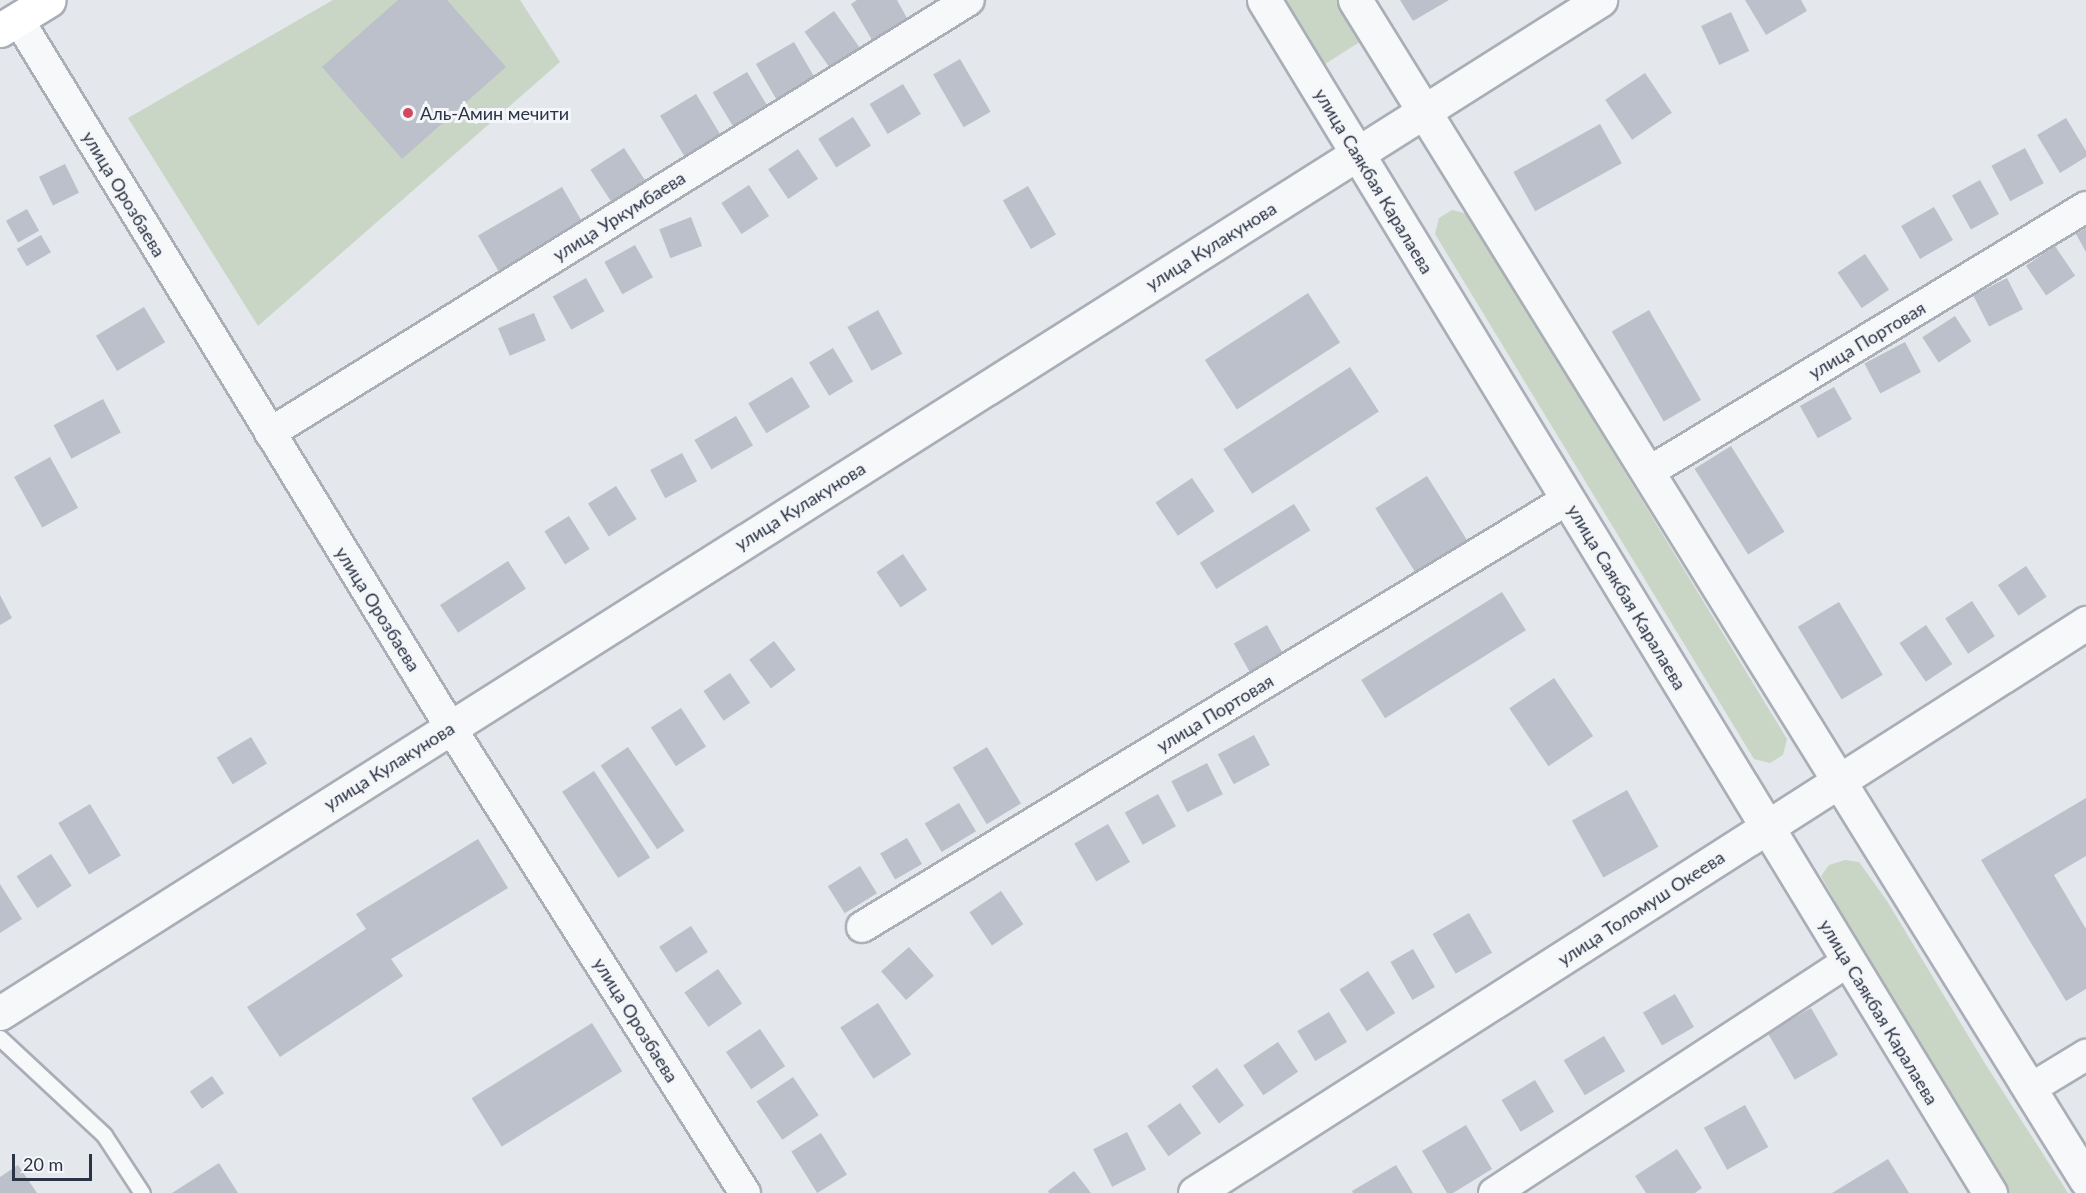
<!DOCTYPE html>
<html>
<head>
<meta charset="utf-8">
<style>
  body { margin:0 }
  #map { position:relative; width:2086px; height:1193px; overflow:hidden; background:#e4e7ec; font-family:Lato,sans-serif }
  div>[style] { position:absolute }
  .green>* { inset:0; background:#c9d6c5 }
  .building>* { inset:0; background:#bbc0ca; transform-origin:0 0 }
  .roads { filter:drop-shadow(2px 0 #a9aeb7) drop-shadow(-2px 0 #a9aeb7) drop-shadow(0 2px #a9aeb7) drop-shadow(0 -2px #a9aeb7) }
  .service>* { height:15px; margin:-7.5px; padding:0 7.5px; transform-origin:7.5px; border-radius:7.5px; background:#f7f8fa }
  .minor>* { height:30px; margin:-15px; padding:0 15px; transform-origin:15px; border-radius:15px; background:#f7f8fa }
  .tertiary>* { height:33px; margin:-16.5px; padding:0 16.5px; transform-origin:16.5px; border-radius:16.5px; background:#f7f8fa }
  .trunk>* { height:33px; margin:-16.5px; padding:0 16.5px; transform-origin:16.5px; border-radius:16.5px; background:#fff }
  .dots>* { width:16px; height:16px; translate:-50% -50%; box-sizing:border-box; border:3px solid #f4f6f9; border-radius:50% }
  span { translate:-50% -50%; white-space:nowrap; text-align:center; line-height:1.15; -webkit-text-stroke:6px #f4f6f9; paint-order:stroke }
  .poi-label { font-size:18px; color:#2b3445 }
  .left { translate:0 -50%; text-align:left }
  .street-label { font-size:18px; color:#2b3445 }
  .scale { position:absolute; left:12px; top:1154px; width:80px; height:27px; box-sizing:border-box; border:3px solid #2b3445; border-top:0; padding-left:8px; font-size:18px; line-height:21px; white-space:nowrap; color:#2b3445; -webkit-text-stroke:4px #f4f6f9; paint-order:stroke }
</style>
</head>
<body>
<div id="map">
  <div class="green">
    <div style="clip-path:polygon(333px 0,520px 0,560px 62px,258px 326px,128px 118px)"></div>
    <div style="clip-path:polygon(1286px 0,1338px 0,1363px 40px,1325px 64px)"></div>
    <div style="clip-path:polygon(1452px 210px,1468px 214px,1787px 739px,1783px 755px,1770px 763px,1754px 759px,1435px 234px,1439px 218px)"></div>
    <div style="clip-path:polygon(1845px 860px,1859px 862px,1887px 901px,1984px 1062px,2068px 1193px,2009px 1193px,1901px 1019px,1821px 876px,1829px 865px)"></div>
  </div>
  <div class="building">
    <div style="clip-path:polygon(398px 0,447px 0,506px 67px,402px 159px,322px 67px)"></div>
    <div style="clip-path:polygon(857px 0,897px 0,908px 20px,872px 40px,851px 4px)"></div>
    <div style="clip-path:polygon(1400px 0,1449px 0,1413px 21px)"></div>
    <div style="clip-path:polygon(1745px 0,1801px 0,1807px 11px,1766px 35px)"></div>
    <div style="left:834px;top:11px;width:47px;height:36px;rotate:55deg"></div>
    <div style="left:1731px;top:12px;width:43px;height:33px;rotate:65deg"></div>
    <div style="left:794px;top:42px;width:42px;height:44px;rotate:60deg"></div>
    <div style="left:960px;top:59px;width:61px;height:31px;rotate:60deg"></div>
    <div style="left:747px;top:72px;width:42px;height:40px;rotate:59deg"></div>
    <div style="left:1645px;top:73px;width:48px;height:48px;rotate:56deg"></div>
    <div style="left:903px;top:84px;width:35px;height:39px;rotate:59deg"></div>
    <div style="left:696px;top:94px;width:51px;height:42px;rotate:59deg"></div>
    <div style="left:853px;top:117px;width:34px;height:41px;rotate:58deg"></div>
    <div style="clip-path:polygon(2066px 118px,2086px 151px,2086px 157px,2060px 173px,2037px 135px)"></div>
    <div style="left:1600px;top:124px;width:45px;height:99px;rotate:61deg"></div>
    <div style="left:624px;top:148px;width:40px;height:40px;rotate:57deg"></div>
    <div style="left:2025px;top:148px;width:40px;height:38px;rotate:62deg"></div>
    <div style="left:798px;top:149px;width:36px;height:36px;rotate:56deg"></div>
    <div style="left:65px;top:164px;width:32px;height:29px;rotate:64deg"></div>
    <div style="left:1980px;top:180px;width:39px;height:32px;rotate:61deg"></div>
    <div style="left:749px;top:185px;width:37px;height:33px;rotate:57deg"></div>
    <div style="left:1028px;top:186px;width:56px;height:29px;rotate:60deg"></div>
    <div style="left:562px;top:187px;width:42px;height:97px;rotate:60deg"></div>
    <div style="left:1934px;top:207px;width:38px;height:38px;rotate:60deg"></div>
    <div style="left:27px;top:209px;width:25px;height:24px;rotate:61deg"></div>
    <div style="left:691px;top:217px;width:31px;height:34px;rotate:69deg"></div>
    <div style="clip-path:polygon(2086px 228px,2086px 252px,2076px 234px)"></div>
    <div style="left:41px;top:235px;width:20px;height:28px;rotate:60deg"></div>
    <div style="left:635px;top:245px;width:37px;height:35px;rotate:61deg"></div>
    <div style="left:2055px;top:246px;width:36px;height:35px;rotate:56deg"></div>
    <div style="left:1865px;top:254px;width:43px;height:33px;rotate:56deg"></div>
    <div style="left:586px;top:278px;width:38px;height:38px;rotate:61deg"></div>
    <div style="left:2007px;top:278px;width:35px;height:38px;rotate:63deg"></div>
    <div style="left:1308px;top:293px;width:59px;height:123px;rotate:57deg"></div>
    <div style="left:144px;top:307px;width:41px;height:56px;rotate:59deg"></div>
    <div style="left:878px;top:310px;width:50px;height:35px;rotate:61deg"></div>
    <div style="left:1649px;top:310px;width:104px;height:43px;rotate:60deg"></div>
    <div style="left:534px;top:313px;width:30px;height:39px;rotate:67deg"></div>
    <div style="left:1955px;top:316px;width:30px;height:39px;rotate:57deg"></div>
    <div style="left:1905px;top:342px;width:34px;height:46px;rotate:62deg"></div>
    <div style="left:833px;top:348px;width:39px;height:28px;rotate:59deg"></div>
    <div style="left:1350px;top:367px;width:53px;height:151px;rotate:57deg"></div>
    <div style="left:792px;top:377px;width:35px;height:51px;rotate:59deg"></div>
    <div style="left:1834px;top:387px;width:37px;height:39px;rotate:61deg"></div>
    <div style="left:103px;top:399px;width:38px;height:56px;rotate:62deg"></div>
    <div style="left:736px;top:416px;width:34px;height:48px;rotate:60deg"></div>
    <div style="left:1731px;top:446px;width:101px;height:43px;rotate:58deg"></div>
    <div style="left:682px;top:453px;width:32px;height:36px;rotate:62deg"></div>
    <div style="left:50px;top:457px;width:58px;height:41px;rotate:61deg"></div>
    <div style="left:1427px;top:476px;width:78px;height:61px;rotate:58deg"></div>
    <div style="left:1192px;top:478px;width:40px;height:44px;rotate:56deg"></div>
    <div style="left:616px;top:486px;width:39px;height:33px;rotate:58deg"></div>
    <div style="left:1294px;top:504px;width:31px;height:111px;rotate:58deg"></div>
    <div style="left:569px;top:516px;width:39px;height:29px;rotate:58deg"></div>
    <div style="left:903px;top:554px;width:43px;height:32px;rotate:56deg"></div>
    <div style="left:508px;top:561px;width:33px;height:81px;rotate:57deg"></div>
    <div style="left:2026px;top:566px;width:37px;height:34px;rotate:56deg"></div>
    <div style="left:1502px;top:592px;width:45px;height:166px;rotate:58deg"></div>
    <div style="clip-path:polygon(0 595px,12px 618px,0 625px)"></div>
    <div style="left:1972px;top:601px;width:42px;height:32px;rotate:57deg"></div>
    <div style="left:1839px;top:602px;width:85px;height:48px;rotate:59deg"></div>
    <div style="left:1267px;top:625px;width:33px;height:38px;rotate:61deg"></div>
    <div style="left:1926px;top:625px;width:47px;height:32px;rotate:56deg"></div>
    <div style="left:774px;top:641px;width:36px;height:31px;rotate:53deg"></div>
    <div style="left:730px;top:673px;width:36px;height:32px;rotate:56deg"></div>
    <div style="left:1554px;top:678px;width:70px;height:54px;rotate:56deg"></div>
    <div style="left:681px;top:708px;width:46px;height:36px;rotate:57deg"></div>
    <div style="left:1254px;top:735px;width:34px;height:41px;rotate:62deg"></div>
    <div style="left:251px;top:737px;width:31px;height:40px;rotate:59deg"></div>
    <div style="left:628px;top:747px;width:101px;height:33px;rotate:56deg"></div>
    <div style="left:987px;top:747px;width:66px;height:40px;rotate:59deg"></div>
    <div style="left:1207px;top:763px;width:35px;height:40px;rotate:63deg"></div>
    <div style="left:594px;top:771px;width:103px;height:38px;rotate:57deg"></div>
    <div style="left:1627px;top:790px;width:65px;height:63px;rotate:61deg"></div>
    <div style="left:1158px;top:794px;width:37px;height:38px;rotate:61deg"></div>
    <div style="clip-path:polygon(2086px 798px,2086px 856px,2054px 875px,2086px 929px,2086px 989px,2066px 1001px,1981px 860px)"></div>
    <div style="left:959px;top:803px;width:33px;height:40px;rotate:59deg"></div>
    <div style="left:90px;top:804px;width:60px;height:37px;rotate:59deg"></div>
    <div style="left:1108px;top:824px;width:44px;height:39px;rotate:60deg"></div>
    <div style="left:907px;top:838px;width:30px;height:31px;rotate:60deg"></div>
    <div style="clip-path:polygon(478px 839px,508px 888px,391px 959px,403px 976px,280px 1057px,247px 1007px,366px 929px,356px 914px)"></div>
    <div style="left:51px;top:854px;width:38px;height:41px;rotate:57deg"></div>
    <div style="left:860px;top:866px;width:32px;height:38px;rotate:58deg"></div>
    <div style="clip-path:polygon(0 884px,22px 919px,0 933px)"></div>
    <div style="left:1001px;top:891px;width:40px;height:38px;rotate:56deg"></div>
    <div style="left:1469px;top:913px;width:46px;height:42px;rotate:60deg"></div>
    <div style="left:691px;top:926px;width:31px;height:38px;rotate:57deg"></div>
    <div style="left:909px;top:947px;width:38px;height:37px;rotate:49deg"></div>
    <div style="left:1413px;top:949px;width:44px;height:26px;rotate:60deg"></div>
    <div style="left:718px;top:969px;width:42px;height:41px;rotate:55deg"></div>
    <div style="left:1368px;top:971px;width:50px;height:34px;rotate:57deg"></div>
    <div style="left:1675px;top:994px;width:38px;height:37px;rotate:60deg"></div>
    <div style="left:878px;top:1003px;width:61px;height:45px;rotate:57deg"></div>
    <div style="left:1811px;top:1008px;width:54px;height:50px;rotate:60deg"></div>
    <div style="left:1329px;top:1012px;width:35px;height:37px;rotate:59deg"></div>
    <div style="left:592px;top:1023px;width:57px;height:142px;rotate:58deg"></div>
    <div style="left:760px;top:1029px;width:45px;height:41px;rotate:56deg"></div>
    <div style="left:1604px;top:1036px;width:41px;height:47px;rotate:59deg"></div>
    <div style="left:1278px;top:1042px;width:36px;height:42px;rotate:56deg"></div>
    <div style="left:1217px;top:1068px;width:46px;height:31px;rotate:54deg"></div>
    <div style="left:212px;top:1076px;width:21px;height:27px;rotate:55deg"></div>
    <div style="left:793px;top:1077px;width:46px;height:44px;rotate:56deg"></div>
    <div style="left:1535px;top:1080px;width:37px;height:39px;rotate:59deg"></div>
    <div style="left:1180px;top:1103px;width:37px;height:40px;rotate:55deg"></div>
    <div style="left:1745px;top:1105px;width:48px;height:47px;rotate:61deg"></div>
    <div style="clip-path:polygon(1466px 1125px,1492px 1169px,1453px 1193px,1447px 1193px,1422px 1151px)"></div>
    <div style="left:1127px;top:1132px;width:42px;height:38px;rotate:63deg"></div>
    <div style="left:821px;top:1133px;width:49px;height:35px;rotate:58deg"></div>
    <div style="clip-path:polygon(1677px 1149px,1702px 1188px,1695px 1193px,1646px 1193px,1635px 1176px)"></div>
    <div style="clip-path:polygon(1888px 1159px,1909px 1193px,1832px 1193px)"></div>
    <div style="clip-path:polygon(219px 1163px,238px 1193px,172px 1193px)"></div>
    <div style="clip-path:polygon(18px 1165px,37px 1193px,0 1193px,0 1177px)"></div>
    <div style="clip-path:polygon(1396px 1165px,1413px 1193px,1353px 1193px,1352px 1191px)"></div>
    <div style="clip-path:polygon(1074px 1171px,1091px 1193px,1049px 1193px,1048px 1191px)"></div>
  </div>
  <div class="roads">
    <div class="service">
      <div style="left:0;top:1038px;width:142px;rotate:43deg"></div>
      <div style="left:104px;top:1135px;width:69px;rotate:56.8deg"></div>
    </div>
    <div class="minor">
      <div style="left:18px;top:19px;width:831px;rotate:58.59deg"></div>
      <div style="left:451px;top:728px;width:550px;rotate:57.7deg"></div>
      <div style="left:270px;top:433px;width:822px;rotate:-31.78deg"></div>
      <div style="left:1647px;top:473px;width:513px;rotate:-31.21deg"></div>
      <div style="left:862px;top:927px;width:826px;rotate:-31.23deg"></div>
      <div style="left:2030px;top:1089px;width:66px;rotate:-31.3deg"></div>
      <div style="left:1494px;top:1193px;width:424px;rotate:-33.2deg"></div>
    </div>
    <div class="tertiary">
      <div style="left:1264px;top:0;width:1397px;rotate:58.68deg"></div>
      <div style="left:1355px;top:0;width:1388px;rotate:58.22deg"></div>
      <div style="left:0;top:1013px;width:1894px;rotate:-32.34deg"></div>
      <div style="left:1195px;top:1193px;width:1058px;rotate:-32.61deg"></div>
    </div>
    <div class="trunk">
      <div style="left:0;top:30px;width:57px;rotate:-31.5deg"></div>
    </div>
  </div>
  <div class="dots">
    <div style="left:408px;top:113px;background:#d1495b"></div>
  </div>
  <div class="poi-label">
    <span class="left" style="left:420px;top:113px">Аль-Амин мечити</span>
  </div>
  <div class="street-label">
    <span style="left:1374px;top:181px;rotate:59deg">улица Саякбая Каралаева</span>
    <span style="left:124px;top:194px;rotate:59deg">улица Орозбаева</span>
    <span style="left:619px;top:216px;rotate:-32deg">улица Уркумбаева</span>
    <span style="left:1211px;top:246px;rotate:-32deg">улица Кулакунова</span>
    <span style="left:1867px;top:340px;rotate:-31deg">улица Портовая</span>
    <span style="left:800px;top:506px;rotate:-32deg">улица Кулакунова</span>
    <span style="left:1627px;top:597px;rotate:59deg">улица Саякбая Каралаева</span>
    <span style="left:378px;top:609px;rotate:58deg">улица Орозбаева</span>
    <span style="left:1215px;top:713px;rotate:-31deg">улица Портовая</span>
    <span style="left:389px;top:766px;rotate:-32deg">улица Кулакунова</span>
    <span style="left:1641px;top:908px;rotate:-33deg">улица Толомуш Океева</span>
    <span style="left:1879px;top:1012px;rotate:59deg">улица Саякбая Каралаева</span>
    <span style="left:636px;top:1020px;rotate:58deg">улица Орозбаева</span>
  </div>
  <div class="scale">20 m</div>
</div>
</body>
</html>
